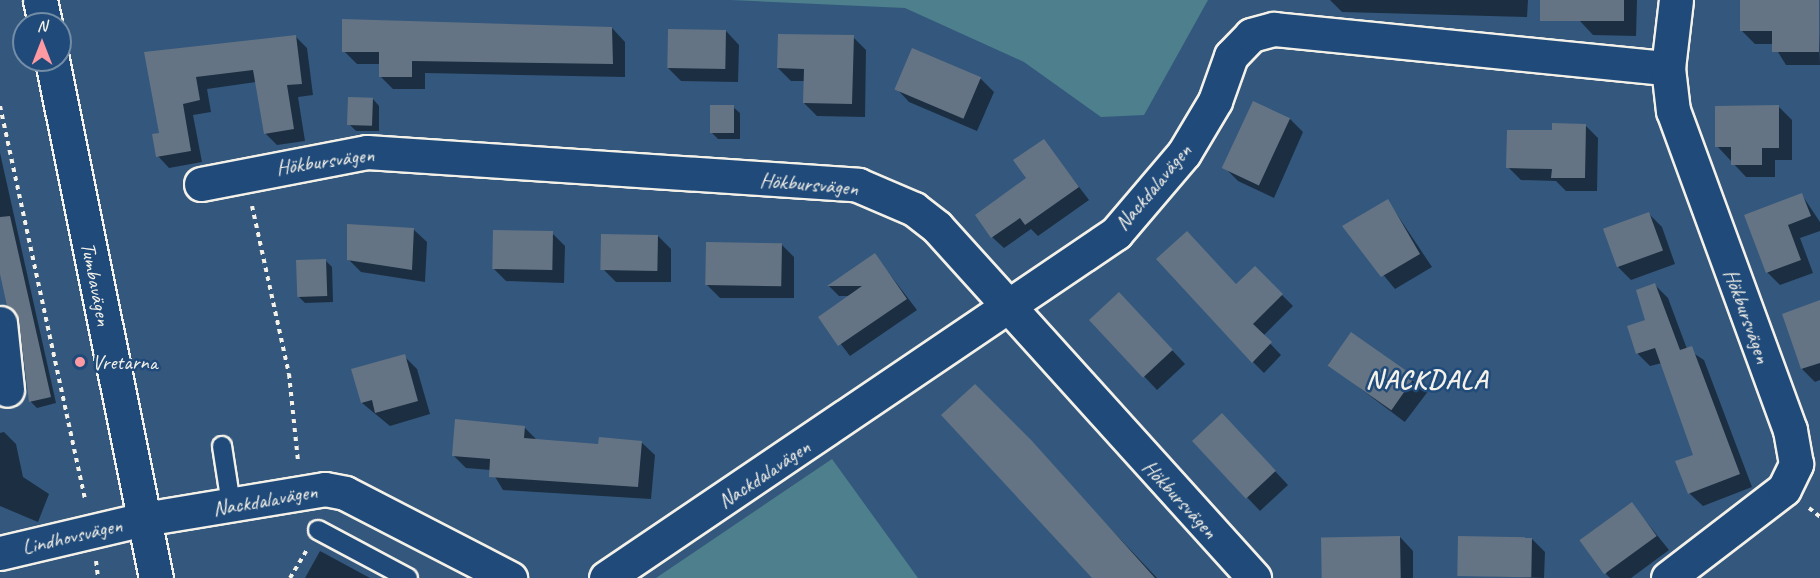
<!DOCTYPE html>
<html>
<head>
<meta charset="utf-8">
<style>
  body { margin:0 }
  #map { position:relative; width:1820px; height:578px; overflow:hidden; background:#34577d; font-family:Caveat,sans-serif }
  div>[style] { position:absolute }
  .green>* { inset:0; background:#4d808c }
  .shadow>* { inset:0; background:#0007; transform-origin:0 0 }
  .building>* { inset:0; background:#647484; transform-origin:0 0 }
  .path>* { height:4px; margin-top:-2px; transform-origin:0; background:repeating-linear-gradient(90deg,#f4f1e8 0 4.5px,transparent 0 9px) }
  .roads { filter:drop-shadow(2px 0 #f4f1e8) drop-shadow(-2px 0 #f4f1e8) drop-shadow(0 2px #f4f1e8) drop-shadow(0 -2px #f4f1e8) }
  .service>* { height:18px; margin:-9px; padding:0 9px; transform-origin:9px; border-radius:9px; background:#1f4a7a }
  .minor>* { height:33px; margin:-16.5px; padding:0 16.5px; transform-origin:16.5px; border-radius:16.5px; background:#1f4a7a }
  .secondary>* { height:33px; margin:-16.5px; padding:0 16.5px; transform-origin:16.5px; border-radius:16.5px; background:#1f4a7a }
  .dots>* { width:16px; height:16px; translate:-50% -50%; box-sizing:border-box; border:3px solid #1f4a7a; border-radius:50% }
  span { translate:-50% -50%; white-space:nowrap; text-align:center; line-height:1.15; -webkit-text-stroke:5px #1f4a7a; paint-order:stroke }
  .street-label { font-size:21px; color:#f4f1e8 }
  .poi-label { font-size:21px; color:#f4f1e8 }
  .left { translate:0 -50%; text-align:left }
  .district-label { font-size:27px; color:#f4f1e8; font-weight:700; letter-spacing:1.5px }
  .north { position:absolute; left:12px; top:12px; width:60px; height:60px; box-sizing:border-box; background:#1f4a7a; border:2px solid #748da6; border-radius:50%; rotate:0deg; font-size:16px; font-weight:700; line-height:24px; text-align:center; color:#f4f1e8 }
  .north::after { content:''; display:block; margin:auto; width:21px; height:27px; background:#ff9aa2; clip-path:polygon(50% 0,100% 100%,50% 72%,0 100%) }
</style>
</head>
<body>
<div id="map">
  <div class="green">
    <div style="clip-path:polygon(731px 0,1208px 0,1144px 115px,1101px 117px,1024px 62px,905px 8px)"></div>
    <div style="clip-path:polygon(832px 459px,918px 578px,656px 578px)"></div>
  </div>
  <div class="shadow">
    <div style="clip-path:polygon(1330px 0,1528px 0,1527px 17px,1342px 12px)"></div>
    <div style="clip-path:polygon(1575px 0,1637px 0,1636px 36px,1593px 35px,1580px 21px)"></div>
    <div style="clip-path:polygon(1818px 1px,1820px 65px,1786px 65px,1773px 44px,1755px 44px,1742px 31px)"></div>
    <div style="clip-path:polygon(612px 28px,625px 42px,625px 77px,425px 73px,425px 89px,393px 89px,380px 76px,380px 64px,357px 64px,344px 51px)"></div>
    <div style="clip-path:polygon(726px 31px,739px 45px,738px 82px,681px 81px,668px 68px)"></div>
    <div style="clip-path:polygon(296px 37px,307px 48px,313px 95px,298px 97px,305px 141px,277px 145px,265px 133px,256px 82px,207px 89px,211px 112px,193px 115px,202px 162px,169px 168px,158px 156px,161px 134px,146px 53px)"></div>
    <div style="clip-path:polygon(853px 37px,866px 50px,865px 117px,817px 116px,804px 103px,805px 81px,791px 81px,778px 68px)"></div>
    <div style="clip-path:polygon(913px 50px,981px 79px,994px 92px,977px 131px,909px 102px,896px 88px)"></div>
    <div style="clip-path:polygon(373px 99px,379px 106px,379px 131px,356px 131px,349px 124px)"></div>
    <div style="clip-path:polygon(1254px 103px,1290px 119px,1303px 132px,1274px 198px,1238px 181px,1225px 168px)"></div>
    <div style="clip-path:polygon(733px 107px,740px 113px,740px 139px,718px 139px,711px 132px)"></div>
    <div style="clip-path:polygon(1779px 107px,1792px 120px,1792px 160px,1775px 160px,1775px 177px,1746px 177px,1717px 146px)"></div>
    <div style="clip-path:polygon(1585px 125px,1598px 138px,1597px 191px,1566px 191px,1556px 181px,1521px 180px,1508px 167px,1553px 132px)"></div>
    <div style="clip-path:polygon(1044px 141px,1089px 200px,1038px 236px,1031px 229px,1004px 248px,992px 237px,1029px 179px)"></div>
    <div style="clip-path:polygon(0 153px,56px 403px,37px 408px,30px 401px,20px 320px,0 267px)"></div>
    <div style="clip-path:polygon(1802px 195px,1820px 222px,1820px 231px,1800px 238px,1813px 273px,1780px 285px,1767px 272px,1746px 216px)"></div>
    <div style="clip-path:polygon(1388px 201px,1432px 267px,1395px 289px,1344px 227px)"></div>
    <div style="clip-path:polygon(1649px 214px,1662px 227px,1675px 264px,1631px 280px,1618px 267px)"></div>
    <div style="clip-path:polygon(413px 229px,427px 242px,425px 282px,361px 272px,348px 259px)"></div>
    <div style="clip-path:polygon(552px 233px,565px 246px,564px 283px,506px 281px,493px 268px)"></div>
    <div style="clip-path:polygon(658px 236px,671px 249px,671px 282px,616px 282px,603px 269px)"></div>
    <div style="clip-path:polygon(781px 244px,794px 257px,794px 298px,720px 298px,707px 285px)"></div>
    <div style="clip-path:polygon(875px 255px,917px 310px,850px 356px,820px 317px,851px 296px,839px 296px,829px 286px)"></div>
    <div style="clip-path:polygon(326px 261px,332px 267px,333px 302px,305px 303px,298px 296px)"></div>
    <div style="clip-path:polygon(1255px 268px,1293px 306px,1263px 336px,1281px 355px,1264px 373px,1253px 362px,1237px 286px)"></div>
    <div style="clip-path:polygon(1655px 285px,1668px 298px,1687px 349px,1704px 360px,1752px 487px,1703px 506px,1689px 493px,1695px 456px,1662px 363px,1650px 366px,1637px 353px)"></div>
    <div style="clip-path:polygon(1820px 302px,1820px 380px,1815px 382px,1802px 369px)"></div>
    <div style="clip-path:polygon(1132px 307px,1185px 364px,1157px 390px,1091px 320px)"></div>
    <div style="left:1351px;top:334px;width:96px;height:38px;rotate:37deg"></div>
    <div style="clip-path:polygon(404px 356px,417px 369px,430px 414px,390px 426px,362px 403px)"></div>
    <div style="clip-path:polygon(988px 399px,1157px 578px,1096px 578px)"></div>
    <div style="clip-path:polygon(524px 427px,537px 440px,600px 446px,641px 442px,655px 455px,651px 499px,503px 490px,491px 470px,466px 468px,453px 455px)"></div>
    <div style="clip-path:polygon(1235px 428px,1288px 485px,1260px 511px,1194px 441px)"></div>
    <div style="clip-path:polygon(4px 432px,16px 444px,23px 477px,49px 494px,38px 522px,0 506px,0 433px)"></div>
    <div style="clip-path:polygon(1632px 504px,1669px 550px,1631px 578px,1610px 578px,1606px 574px)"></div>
    <div style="clip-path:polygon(1400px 537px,1413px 551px,1413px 578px,1323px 578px)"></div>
    <div style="clip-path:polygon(1532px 539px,1545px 552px,1544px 578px,1459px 575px)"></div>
    <div style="clip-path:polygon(320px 551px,370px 578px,305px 578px)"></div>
  </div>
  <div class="building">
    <div style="left:1540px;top:0;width:84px;height:21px"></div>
    <div style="clip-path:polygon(1740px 0,1819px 0,1819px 52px,1772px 52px,1772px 31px,1740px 31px)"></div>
    <div style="clip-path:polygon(342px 19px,612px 27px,613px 64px,412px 61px,412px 77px,379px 77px,379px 52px,342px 52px)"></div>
    <div style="left:668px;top:29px;width:58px;height:39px;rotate:1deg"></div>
    <div style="clip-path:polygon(778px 34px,854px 35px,852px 104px,803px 103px,804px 69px,777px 68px)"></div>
    <div style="clip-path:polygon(296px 35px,302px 84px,287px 85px,294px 129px,264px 134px,253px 70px,196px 77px,200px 100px,183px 104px,191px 151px,156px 157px,152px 134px,159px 133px,144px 52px)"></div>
    <div style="left:912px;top:48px;width:75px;height:45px;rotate:23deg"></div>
    <div style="left:348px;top:97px;width:25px;height:28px;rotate:2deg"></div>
    <div style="left:1253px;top:101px;width:41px;height:74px;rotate:25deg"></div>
    <div style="left:710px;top:105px;width:24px;height:28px"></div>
    <div style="clip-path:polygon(1779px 105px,1779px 148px,1762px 148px,1762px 165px,1731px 165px,1731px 147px,1715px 147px,1715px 106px)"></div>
    <div style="clip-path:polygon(1552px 123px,1586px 124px,1585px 178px,1551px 178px,1552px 169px,1506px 168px,1507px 130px,1552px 130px)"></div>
    <div style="clip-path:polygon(1044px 139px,1079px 187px,1025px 225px,1020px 218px,991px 238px,975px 215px,1026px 178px,1013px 160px)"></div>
    <div style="clip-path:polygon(1802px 193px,1811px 216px,1788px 225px,1801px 260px,1766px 273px,1744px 215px)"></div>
    <div style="clip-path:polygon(1388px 199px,1420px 254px,1381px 277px,1342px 226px)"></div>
    <div style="left:1649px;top:212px;width:41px;height:49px;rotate:70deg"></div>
    <div style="clip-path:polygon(10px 216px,51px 397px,29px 402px,19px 321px,7px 306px,0 274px,0 217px)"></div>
    <div style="clip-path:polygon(347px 224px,414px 228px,412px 270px,347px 260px)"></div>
    <div style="left:493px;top:230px;width:60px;height:39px;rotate:1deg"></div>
    <div style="clip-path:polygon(1187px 231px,1236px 284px,1255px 266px,1283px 294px,1253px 324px,1272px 342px,1252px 363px,1156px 259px)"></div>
    <div style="left:601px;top:234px;width:57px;height:36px;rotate:1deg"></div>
    <div style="left:706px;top:242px;width:76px;height:43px;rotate:1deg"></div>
    <div style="clip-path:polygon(875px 253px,907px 299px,838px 346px,818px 317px,862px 286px,827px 286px)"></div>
    <div style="left:326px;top:259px;width:37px;height:30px;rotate:88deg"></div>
    <div style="clip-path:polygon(1655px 283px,1680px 350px,1692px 346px,1740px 474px,1688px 494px,1675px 461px,1693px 455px,1655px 348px,1636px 354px,1627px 326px,1645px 320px,1636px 290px)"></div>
    <div style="left:1119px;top:292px;width:79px;height:41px;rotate:47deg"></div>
    <div style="clip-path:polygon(1820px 300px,1820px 363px,1801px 369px,1782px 314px)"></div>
    <div style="left:1351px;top:332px;width:78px;height:41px;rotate:35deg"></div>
    <div style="clip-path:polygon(405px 354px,418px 401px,375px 413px,372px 400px,361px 403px,351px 369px)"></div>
    <div style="clip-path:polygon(975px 384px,1032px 441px,1155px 578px,1092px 578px,941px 415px)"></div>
    <div style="left:1222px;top:413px;width:79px;height:41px;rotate:47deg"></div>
    <div style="clip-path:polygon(455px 419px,525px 426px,524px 438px,598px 444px,599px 437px,642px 441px,638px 487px,489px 477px,490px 459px,452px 456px)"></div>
    <div style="left:1632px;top:502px;width:42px;height:65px;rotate:54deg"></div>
    <div style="left:1400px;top:536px;width:42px;height:79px;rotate:89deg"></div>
    <div style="left:1458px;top:536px;width:74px;height:40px;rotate:1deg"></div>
  </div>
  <div class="path">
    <div style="left:0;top:106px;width:403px;rotate:77.8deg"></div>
    <div style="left:252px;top:206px;width:172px;rotate:77.6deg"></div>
    <div style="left:289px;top:374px;width:87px;rotate:84.1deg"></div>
    <div style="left:1809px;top:508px;width:14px;rotate:39deg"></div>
    <div style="left:96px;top:561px;width:17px;rotate:83deg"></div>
    <div style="left:290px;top:578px;width:33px;rotate:-59deg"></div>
  </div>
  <div class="roads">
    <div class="service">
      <div style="left:222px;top:446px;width:59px;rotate:81.2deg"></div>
      <div style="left:318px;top:530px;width:102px;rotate:28.1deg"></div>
    </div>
    <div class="minor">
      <div style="left:201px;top:184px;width:169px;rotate:-10.9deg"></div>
      <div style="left:367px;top:152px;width:492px;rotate:3.8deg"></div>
      <div style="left:858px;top:185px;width:61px;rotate:23.2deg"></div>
      <div style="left:914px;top:209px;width:29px;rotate:38deg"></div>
      <div style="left:937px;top:227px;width:473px;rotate:47.9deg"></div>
      <div style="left:0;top:323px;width:67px;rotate:84deg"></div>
      <div style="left:0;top:553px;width:148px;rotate:-13.3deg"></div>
      <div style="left:144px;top:519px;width:183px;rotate:-9.4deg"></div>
      <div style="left:325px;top:489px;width:20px;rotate:11deg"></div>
      <div style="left:345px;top:493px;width:186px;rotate:27.3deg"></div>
      <div style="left:606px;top:578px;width:616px;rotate:-34.08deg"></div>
      <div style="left:1116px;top:233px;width:105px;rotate:-49.6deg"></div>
      <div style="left:1184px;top:153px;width:61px;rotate:-59.2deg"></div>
      <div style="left:1215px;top:101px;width:48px;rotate:-70.4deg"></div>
      <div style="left:1231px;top:56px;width:29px;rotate:-46deg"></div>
      <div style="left:1251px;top:35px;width:24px;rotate:-15deg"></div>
      <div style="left:1274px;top:29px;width:396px;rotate:5.7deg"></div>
      <div style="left:1668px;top:578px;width:146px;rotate:-37.5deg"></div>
      <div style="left:1784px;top:489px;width:28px;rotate:-64deg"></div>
      <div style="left:1796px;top:464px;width:35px;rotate:-100deg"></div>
      <div style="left:1790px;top:430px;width:340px;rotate:-110.1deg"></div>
      <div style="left:1673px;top:111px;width:43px;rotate:-96.6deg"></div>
      <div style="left:1668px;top:68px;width:68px;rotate:-83.3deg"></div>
    </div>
    <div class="secondary">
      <div style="left:40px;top:0;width:25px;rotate:78deg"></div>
      <div style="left:52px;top:60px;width:528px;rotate:78.65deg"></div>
    </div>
  </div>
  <div class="dots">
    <div style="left:80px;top:362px;background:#ff9aa2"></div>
  </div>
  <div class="street-label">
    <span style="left:325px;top:161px;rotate:-8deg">Hökbursvägen</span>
    <span style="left:809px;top:184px;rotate:5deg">Hökbursvägen</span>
    <span style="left:1153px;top:187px;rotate:-50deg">Nackdalavägen</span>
    <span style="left:96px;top:284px;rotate:79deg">Tumbavägen</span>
    <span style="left:1747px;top:316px;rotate:70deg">Hökbursvägen</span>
    <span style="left:764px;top:474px;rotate:-34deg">Nackdalavägen</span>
    <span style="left:1180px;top:499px;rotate:47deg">Hökbursvägen</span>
    <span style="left:265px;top:500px;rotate:-10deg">Nackdalavägen</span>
    <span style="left:72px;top:536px;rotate:-13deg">Lindhovsvägen</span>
  </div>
  <div class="poi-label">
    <span class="left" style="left:92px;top:362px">Vretarna</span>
  </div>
  <div class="district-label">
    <span style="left:1427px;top:380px">NACKDALA</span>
  </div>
  <div class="north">N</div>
</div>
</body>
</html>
